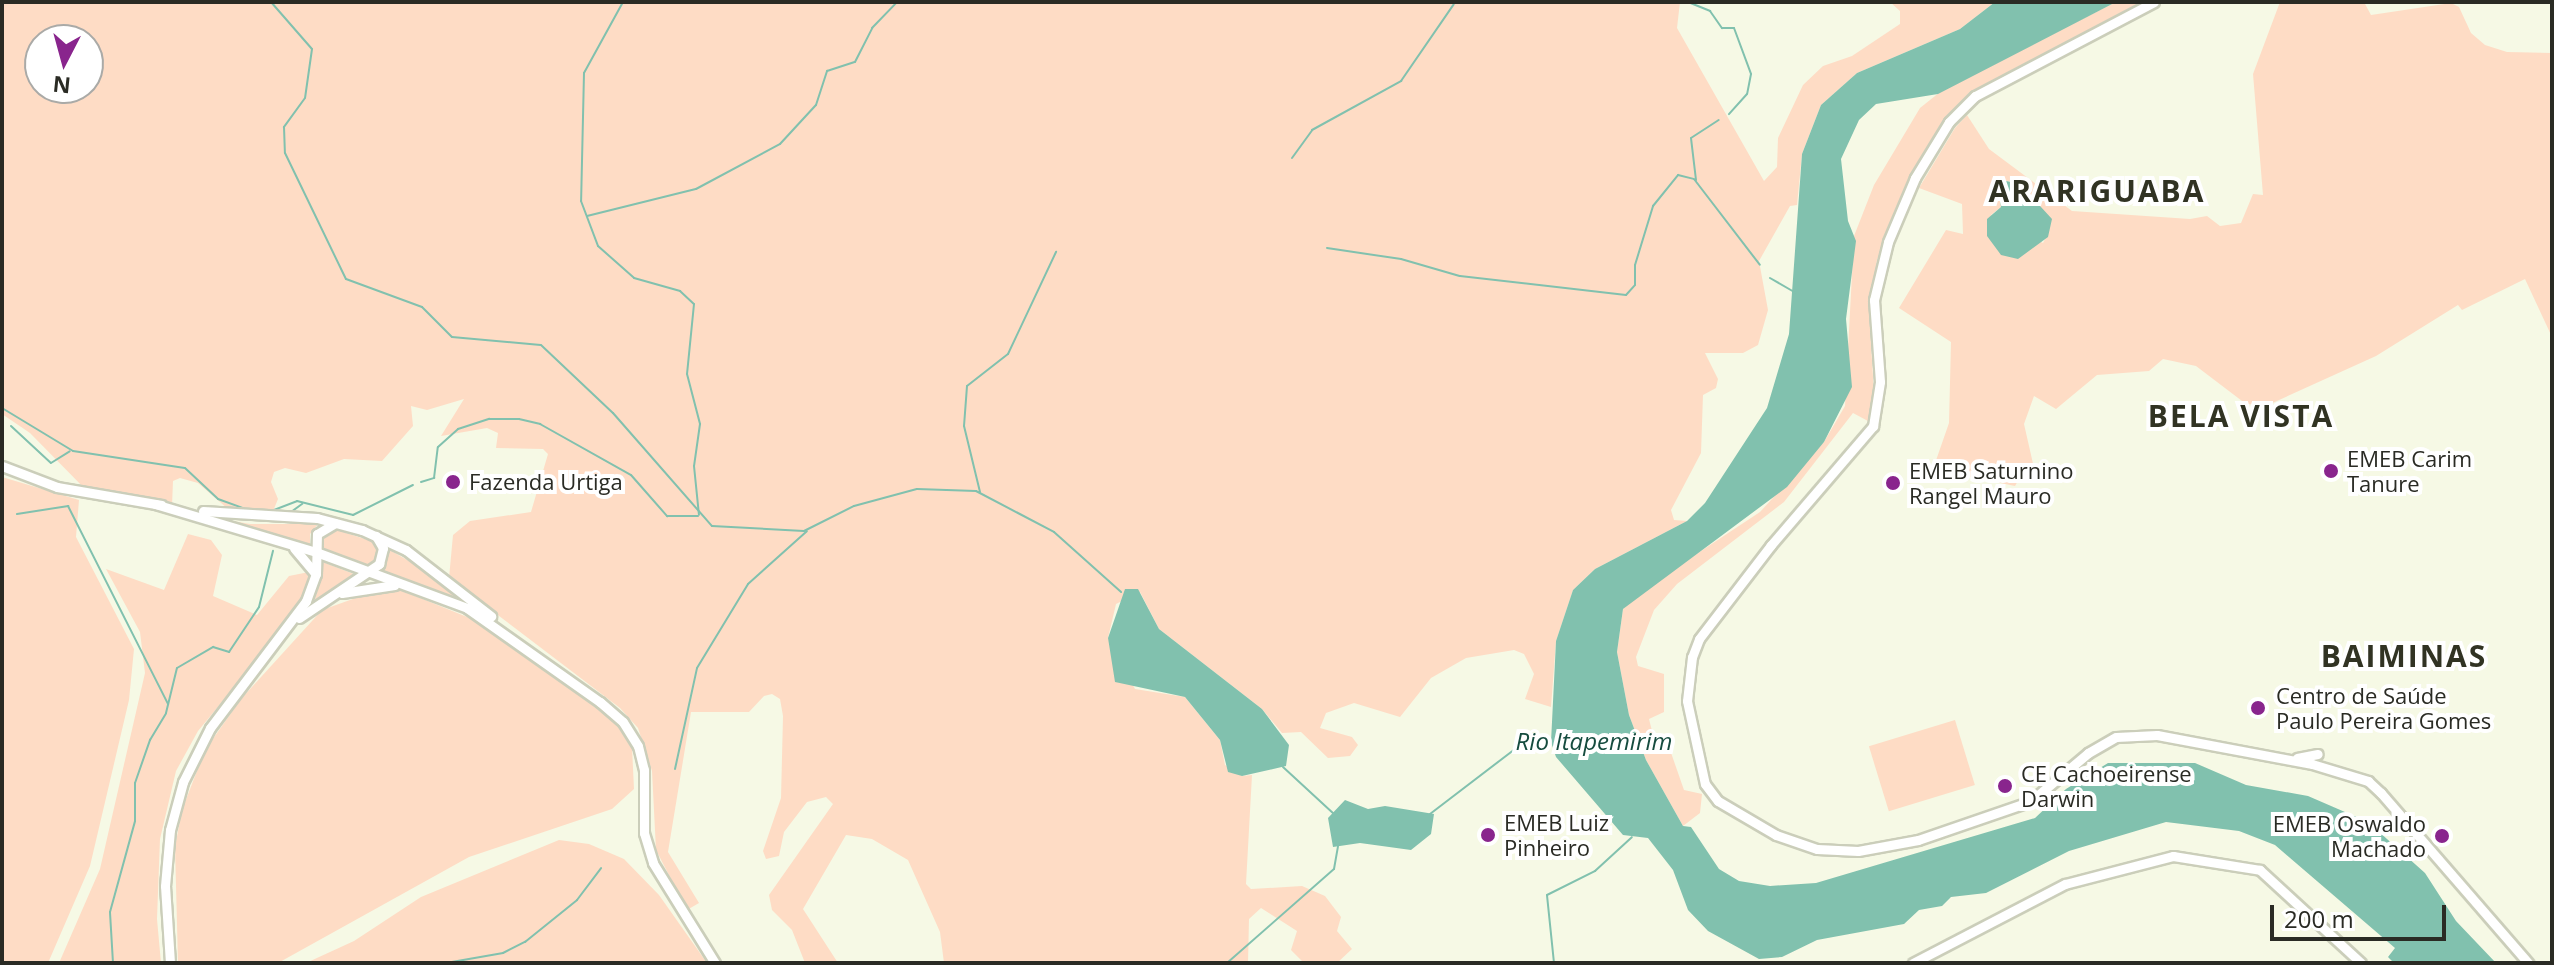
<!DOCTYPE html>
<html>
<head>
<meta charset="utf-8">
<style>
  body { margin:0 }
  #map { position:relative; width:2554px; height:965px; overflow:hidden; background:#f6f9e5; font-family:"Open Sans",sans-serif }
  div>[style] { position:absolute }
  .green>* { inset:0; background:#fedcc5; transform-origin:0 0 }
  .water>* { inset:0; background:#81c1ae }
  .stream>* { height:2px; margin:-1px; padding:0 1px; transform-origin:1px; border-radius:1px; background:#81c1ae }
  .roads { filter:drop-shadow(2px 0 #cbceba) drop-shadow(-2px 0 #cbceba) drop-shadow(0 2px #cbceba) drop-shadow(0 -2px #cbceba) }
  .secondary>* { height:9px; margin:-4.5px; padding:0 4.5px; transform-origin:4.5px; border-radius:4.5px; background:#fff }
  .dots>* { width:22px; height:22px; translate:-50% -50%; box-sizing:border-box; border:4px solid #fff; border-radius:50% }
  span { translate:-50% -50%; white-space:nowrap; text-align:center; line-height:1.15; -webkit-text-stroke:8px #fff; paint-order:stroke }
  .poi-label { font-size:22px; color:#2a2b24 }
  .left { translate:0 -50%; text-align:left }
  .right { translate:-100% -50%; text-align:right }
  .water-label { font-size:24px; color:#164c3f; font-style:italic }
  .district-label { font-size:30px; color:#313323; font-weight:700; letter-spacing:2px }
  .frame { position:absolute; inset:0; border:4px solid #2a2b24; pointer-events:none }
  .north { position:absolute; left:24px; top:24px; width:80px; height:80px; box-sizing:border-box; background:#fff; border:2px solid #aaaaa7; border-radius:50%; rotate:186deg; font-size:22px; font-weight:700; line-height:32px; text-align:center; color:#2a2b24 }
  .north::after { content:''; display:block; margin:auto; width:28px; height:36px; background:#89258d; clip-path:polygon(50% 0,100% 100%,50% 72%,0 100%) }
  .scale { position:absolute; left:2270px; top:905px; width:176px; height:36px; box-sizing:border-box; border:4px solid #2a2b24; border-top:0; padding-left:10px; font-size:24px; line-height:28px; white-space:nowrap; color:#2a2b24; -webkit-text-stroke:6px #fff; paint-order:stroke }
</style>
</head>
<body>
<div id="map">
  <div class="green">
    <div style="clip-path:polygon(evenodd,2px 2px,1680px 2px,1677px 28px,1764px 181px,1777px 167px,1778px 138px,1803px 85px,1823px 66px,1852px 56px,1900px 24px,1900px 11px,1890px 2px,1995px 2px,1960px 29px,1857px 73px,1821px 105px,1802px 154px,1797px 205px,1790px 206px,1759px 261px,1768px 310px,1758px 345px,1743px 353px,1705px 353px,1718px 379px,1716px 388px,1703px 395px,1701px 453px,1671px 510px,1674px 520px,1687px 521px,1595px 569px,1573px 590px,1556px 641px,1551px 707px,1525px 699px,1534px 674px,1524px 654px,1514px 650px,1466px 658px,1431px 678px,1400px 717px,1354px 703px,1326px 713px,1320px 728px,1352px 737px,1358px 745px,1350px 756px,1328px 758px,1301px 732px,1282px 733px,1262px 709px,1159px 629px,1140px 592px,1116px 604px,1108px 638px,1135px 689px,1185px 697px,1220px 740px,1225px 765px,1242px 776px,1252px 775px,1246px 884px,1251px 889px,1302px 886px,1325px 896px,1341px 917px,1337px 931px,1352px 949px,1337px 963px,1304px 963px,1291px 950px,1297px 931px,1261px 908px,1249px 919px,1248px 963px,944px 963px,940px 932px,908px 860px,872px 839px,846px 835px,803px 909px,838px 963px,805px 963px,792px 930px,772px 910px,769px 895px,833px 804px,826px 797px,807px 802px,784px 832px,779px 856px,766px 859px,763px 851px,781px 798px,783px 716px,780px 699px,772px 694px,764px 696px,749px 712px,691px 712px,668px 852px,699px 903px,687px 910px,656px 850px,652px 771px,638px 728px,620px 708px,449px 578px,453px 535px,470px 521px,531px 512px,548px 454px,543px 449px,496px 448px,498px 433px,487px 428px,441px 436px,464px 399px,427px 410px,411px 406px,413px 426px,382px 461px,344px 459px,306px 473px,285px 468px,274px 472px,271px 482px,278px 499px,269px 521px,235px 515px,198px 483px,180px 478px,173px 481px,172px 506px,89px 493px,30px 433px,2px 414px,2px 2px,40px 40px,88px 40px,88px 88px,40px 88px,40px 40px)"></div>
    <div style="clip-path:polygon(2116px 2px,2153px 2px,1987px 88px,1938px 137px,1893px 217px,1877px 260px,1869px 311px,1874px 393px,1868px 421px,1853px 413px,1784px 502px,1677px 584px,1654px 610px,1636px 657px,1638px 666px,1664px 674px,1664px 712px,1649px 719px,1656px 747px,1669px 747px,1684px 790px,1702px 794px,1700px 813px,1683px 826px,1646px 760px,1629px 715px,1617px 652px,1623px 609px,1639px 592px,1760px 512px,1824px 442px,1845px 406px,1854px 236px,1874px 185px,1920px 108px,1945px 88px)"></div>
    <div style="clip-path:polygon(evenodd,2280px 2px,2364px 2px,2371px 15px,2451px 3px,2459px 7px,2471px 33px,2485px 45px,2507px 52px,2552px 53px,2552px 337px,2525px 279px,2462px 310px,2458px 305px,2376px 356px,2268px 405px,2246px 404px,2196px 366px,2163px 359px,2149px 371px,2097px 375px,2056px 409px,2034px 396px,2024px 424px,2034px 468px,2023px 472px,2015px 486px,1933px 469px,1949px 423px,1951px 342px,1899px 308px,1946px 230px,1963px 234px,1962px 204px,1919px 188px,1955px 128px,1967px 115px,1989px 149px,2072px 211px,2190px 219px,2207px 216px,2220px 226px,2241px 223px,2253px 194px,2263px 195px,2253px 74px,2280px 2px,1998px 179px,2020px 184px,2046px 237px,2043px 243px,1991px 215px,2001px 207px,1998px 179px)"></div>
    <div style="clip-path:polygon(2px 477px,79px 500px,76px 537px,134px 649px,129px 700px,90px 866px,48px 963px,2px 963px)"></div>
    <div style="clip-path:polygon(221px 519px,250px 524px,318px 524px,310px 534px,310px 547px)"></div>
    <div style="clip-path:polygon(334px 529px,371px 541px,379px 553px,376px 562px,363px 566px,321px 550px,321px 538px)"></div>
    <div style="clip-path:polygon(188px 534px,211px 540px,222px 555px,213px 596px,257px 615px,289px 576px,309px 572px,310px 585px,302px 605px,198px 731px,176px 771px,160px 839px,157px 919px,161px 963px,59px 963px,100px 869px,145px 673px,140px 632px,106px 569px,164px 590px)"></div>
    <div style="clip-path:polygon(388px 549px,428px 572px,467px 603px,383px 573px)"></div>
    <div style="clip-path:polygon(320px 561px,359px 576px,313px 605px,321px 579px)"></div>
    <div style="clip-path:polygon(378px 590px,403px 591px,477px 621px,606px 711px,626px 732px,632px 747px,634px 789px,612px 809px,469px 857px,278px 963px,178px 963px,175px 847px,182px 810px,205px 750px,241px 699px,322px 610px)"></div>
    <div style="left:1955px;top:720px;width:68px;height:90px;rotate:73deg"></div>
    <div style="clip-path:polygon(559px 840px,589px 844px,624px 859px,659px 895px,707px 963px,306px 963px,354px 941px,421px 897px)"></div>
  </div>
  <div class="water">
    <div style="clip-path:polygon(1995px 2px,2116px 2px,1938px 94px,1876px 104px,1859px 120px,1841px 159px,1848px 221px,1856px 241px,1846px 319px,1852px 387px,1824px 442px,1787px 487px,1623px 609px,1617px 652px,1629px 715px,1646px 760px,1683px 826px,1691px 827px,1719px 869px,1739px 881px,1770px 886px,1816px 883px,2035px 818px,2066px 789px,2108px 763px,2195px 763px,2246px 785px,2308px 796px,2368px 822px,2425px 873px,2456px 921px,2496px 963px,2394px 963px,2388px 957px,2395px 948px,2275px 845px,2239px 831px,2166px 822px,2069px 851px,1986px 893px,1951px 897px,1942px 906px,1919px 910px,1904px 924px,1817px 940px,1782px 957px,1759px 959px,1708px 931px,1688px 910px,1673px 870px,1648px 838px,1623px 835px,1556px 757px,1551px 742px,1556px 641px,1573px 590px,1595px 569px,1687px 521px,1705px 503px,1767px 408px,1789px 334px,1802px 154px,1821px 105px,1857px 73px,1960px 29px)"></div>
    <div style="clip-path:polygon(1997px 179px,2020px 184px,2052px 219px,2048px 237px,2018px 259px,2001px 255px,1987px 236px,1987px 219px,2001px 207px)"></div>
    <div style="clip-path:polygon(1125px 589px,1138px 589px,1159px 629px,1262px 709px,1289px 745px,1286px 766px,1242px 776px,1228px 772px,1220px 740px,1185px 697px,1115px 682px,1108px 638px)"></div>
    <div style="clip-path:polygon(1345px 800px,1368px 809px,1385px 806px,1434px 814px,1431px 834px,1411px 850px,1360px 843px,1333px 847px,1328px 818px)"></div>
  </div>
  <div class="stream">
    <div style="left:271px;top:2px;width:62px;rotate:48.9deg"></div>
    <div style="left:312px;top:49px;width:49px;rotate:98.1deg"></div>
    <div style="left:305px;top:98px;width:36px;rotate:126deg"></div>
    <div style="left:284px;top:127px;width:26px;rotate:88deg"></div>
    <div style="left:285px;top:153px;width:140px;rotate:64.2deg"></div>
    <div style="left:346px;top:279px;width:81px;rotate:20.2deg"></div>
    <div style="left:422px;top:307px;width:42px;rotate:45deg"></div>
    <div style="left:452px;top:337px;width:89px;rotate:5.1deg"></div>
    <div style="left:541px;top:345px;width:99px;rotate:43.4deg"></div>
    <div style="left:613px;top:413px;width:150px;rotate:48.8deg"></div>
    <div style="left:712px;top:526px;width:92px;rotate:3.1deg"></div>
    <div style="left:804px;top:531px;width:56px;rotate:-26.6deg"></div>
    <div style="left:854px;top:506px;width:65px;rotate:-15.1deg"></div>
    <div style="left:917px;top:489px;width:59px;rotate:1.9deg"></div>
    <div style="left:976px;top:491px;width:88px;rotate:27.7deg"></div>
    <div style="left:1054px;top:532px;width:90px;rotate:41.8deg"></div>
    <div style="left:623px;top:2px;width:81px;rotate:118.8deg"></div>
    <div style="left:584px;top:73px;width:128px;rotate:91.3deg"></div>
    <div style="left:581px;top:201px;width:48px;rotate:69.3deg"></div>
    <div style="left:598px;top:246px;width:48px;rotate:41.6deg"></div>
    <div style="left:634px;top:278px;width:48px;rotate:15.8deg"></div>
    <div style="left:680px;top:291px;width:19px;rotate:43deg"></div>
    <div style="left:694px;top:304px;width:70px;rotate:95.7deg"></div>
    <div style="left:687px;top:374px;width:52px;rotate:75.4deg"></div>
    <div style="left:700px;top:424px;width:42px;rotate:98.1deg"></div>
    <div style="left:694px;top:466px;width:49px;rotate:84.2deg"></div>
    <div style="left:1397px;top:2px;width:60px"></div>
    <div style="left:1688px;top:2px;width:24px;rotate:22deg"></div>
    <div style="left:1710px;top:11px;width:21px;rotate:55deg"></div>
    <div style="left:1722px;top:28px;width:12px"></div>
    <div style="left:1734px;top:28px;width:49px;rotate:69.7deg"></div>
    <div style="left:1751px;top:74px;width:20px;rotate:101deg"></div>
    <div style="left:1747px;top:94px;width:27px;rotate:132deg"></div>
    <div style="left:1292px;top:158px;width:34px;rotate:-54deg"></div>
    <div style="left:1312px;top:130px;width:102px;rotate:-28.8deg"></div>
    <div style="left:1401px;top:81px;width:93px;rotate:-55.5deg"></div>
    <div style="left:1696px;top:180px;width:42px;rotate:-96.8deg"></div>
    <div style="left:1691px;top:138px;width:33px;rotate:-33deg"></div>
    <div style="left:587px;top:216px;width:112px;rotate:-13.9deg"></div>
    <div style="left:696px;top:189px;width:95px;rotate:-28.2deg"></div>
    <div style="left:780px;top:144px;width:53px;rotate:-47.3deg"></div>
    <div style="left:816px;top:105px;width:36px;rotate:-72deg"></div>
    <div style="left:827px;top:71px;width:29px;rotate:-18deg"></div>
    <div style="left:855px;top:62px;width:38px;rotate:-63deg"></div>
    <div style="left:872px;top:28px;width:36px;rotate:-46deg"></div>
    <div style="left:1327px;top:248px;width:75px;rotate:8.5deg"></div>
    <div style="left:1401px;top:259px;width:61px;rotate:16.1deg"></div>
    <div style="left:1460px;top:276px;width:167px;rotate:6.5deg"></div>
    <div style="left:1626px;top:295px;width:13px;rotate:-48deg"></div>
    <div style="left:1635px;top:285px;width:20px;rotate:-90deg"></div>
    <div style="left:1635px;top:265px;width:62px;rotate:-73deg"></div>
    <div style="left:1653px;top:206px;width:40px;rotate:-51deg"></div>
    <div style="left:1678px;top:175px;width:16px;rotate:14deg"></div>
    <div style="left:1694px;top:179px;width:108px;rotate:52.5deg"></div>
    <div style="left:1770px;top:278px;width:30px;rotate:30deg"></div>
    <div style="left:2px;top:408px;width:83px;rotate:31.2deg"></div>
    <div style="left:73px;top:451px;width:113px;rotate:8.6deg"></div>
    <div style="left:185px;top:468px;width:45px;rotate:43.2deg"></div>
    <div style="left:218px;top:499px;width:29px;rotate:20deg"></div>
    <div style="left:11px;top:426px;width:54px;rotate:42.8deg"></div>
    <div style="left:51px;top:463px;width:22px;rotate:-32deg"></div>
    <div style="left:421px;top:482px;width:14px;rotate:-17deg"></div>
    <div style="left:434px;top:478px;width:31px;rotate:-83deg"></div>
    <div style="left:438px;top:447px;width:27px;rotate:-42deg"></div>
    <div style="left:458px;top:429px;width:33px;rotate:-18deg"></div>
    <div style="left:489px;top:419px;width:30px"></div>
    <div style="left:519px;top:419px;width:22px;rotate:13deg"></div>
    <div style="left:540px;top:424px;width:104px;rotate:29.3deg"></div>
    <div style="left:631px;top:475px;width:55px;rotate:48.7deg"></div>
    <div style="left:667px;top:516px;width:31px"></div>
    <div style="left:980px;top:492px;width:68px;rotate:-103.6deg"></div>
    <div style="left:964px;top:426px;width:40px;rotate:-85.7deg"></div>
    <div style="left:967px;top:386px;width:52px;rotate:-38deg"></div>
    <div style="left:1008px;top:354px;width:113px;rotate:-64.8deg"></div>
    <div style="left:274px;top:510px;width:25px;rotate:-21deg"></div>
    <div style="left:297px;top:501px;width:58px;rotate:14deg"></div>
    <div style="left:353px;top:515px;width:67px;rotate:-26.6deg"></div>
    <div style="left:291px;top:512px;width:14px;rotate:-36deg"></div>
    <div style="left:17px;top:514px;width:52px;rotate:-8.9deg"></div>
    <div style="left:68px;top:506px;width:222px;rotate:63.2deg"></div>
    <div style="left:1283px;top:767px;width:69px;rotate:42.7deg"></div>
    <div style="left:675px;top:769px;width:103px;rotate:-77.7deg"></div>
    <div style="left:697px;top:668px;width:98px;rotate:-58.7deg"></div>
    <div style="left:748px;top:584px;width:79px;rotate:-41.9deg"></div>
    <div style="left:1430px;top:814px;width:117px;rotate:-37.4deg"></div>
    <div style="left:1523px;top:743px;width:20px;rotate:-18deg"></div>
    <div style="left:1542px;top:737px;width:12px;rotate:20deg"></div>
    <div style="left:113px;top:963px;width:51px;rotate:-93.4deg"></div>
    <div style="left:110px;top:912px;width:94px;rotate:-74.6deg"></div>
    <div style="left:135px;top:821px;width:38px;rotate:-90deg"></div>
    <div style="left:135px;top:783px;width:46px;rotate:-70.8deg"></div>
    <div style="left:150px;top:740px;width:31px;rotate:-59deg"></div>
    <div style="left:166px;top:713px;width:46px;rotate:-76.3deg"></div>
    <div style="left:177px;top:668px;width:42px;rotate:-30.3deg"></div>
    <div style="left:213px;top:647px;width:17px;rotate:17deg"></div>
    <div style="left:229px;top:652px;width:54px;rotate:-56.3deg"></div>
    <div style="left:259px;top:607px;width:58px;rotate:-76deg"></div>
    <div style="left:446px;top:963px;width:58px;rotate:-10deg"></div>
    <div style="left:503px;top:953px;width:25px;rotate:-27deg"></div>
    <div style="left:525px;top:942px;width:67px;rotate:-38.9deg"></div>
    <div style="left:577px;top:900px;width:40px;rotate:-53deg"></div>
    <div style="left:1227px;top:963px;width:142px;rotate:-41.3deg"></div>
    <div style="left:1334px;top:869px;width:23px;rotate:-80deg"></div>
    <div style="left:1554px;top:963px;width:68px;rotate:-95.9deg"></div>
    <div style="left:1547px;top:895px;width:54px;rotate:-26.6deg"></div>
    <div style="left:1595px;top:871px;width:50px;rotate:-42.6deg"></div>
  </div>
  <div class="roads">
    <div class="secondary">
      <div style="left:2154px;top:2px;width:202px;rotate:152.3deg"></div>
      <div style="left:1975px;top:96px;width:37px;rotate:135deg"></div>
      <div style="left:1949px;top:122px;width:66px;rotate:121.3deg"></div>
      <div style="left:1915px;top:178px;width:69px;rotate:112.9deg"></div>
      <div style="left:1888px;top:242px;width:60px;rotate:103.6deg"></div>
      <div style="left:1874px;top:300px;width:82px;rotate:85.8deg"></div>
      <div style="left:1880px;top:382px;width:45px;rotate:99deg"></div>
      <div style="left:1873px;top:426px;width:157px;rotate:130.6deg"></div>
      <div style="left:1771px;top:545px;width:118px;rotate:127.5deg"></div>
      <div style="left:1699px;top:639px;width:19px;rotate:111deg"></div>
      <div style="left:1692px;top:657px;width:44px;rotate:96.5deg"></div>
      <div style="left:1687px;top:701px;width:85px;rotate:77.8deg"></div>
      <div style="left:1705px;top:784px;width:21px;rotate:53deg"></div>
      <div style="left:1718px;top:801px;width:67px;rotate:30.4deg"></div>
      <div style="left:1776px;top:835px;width:43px;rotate:18.9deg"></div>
      <div style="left:1817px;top:849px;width:41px;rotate:2.8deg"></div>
      <div style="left:1858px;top:851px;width:61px;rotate:-10.4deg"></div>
      <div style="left:1918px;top:840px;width:120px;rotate:-19deg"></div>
      <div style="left:2031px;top:801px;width:75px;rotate:-40.1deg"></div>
      <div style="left:2088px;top:753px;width:32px;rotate:-30deg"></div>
      <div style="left:2116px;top:737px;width:41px;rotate:-2.8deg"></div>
      <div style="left:2157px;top:735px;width:158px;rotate:10.6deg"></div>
      <div style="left:2312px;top:764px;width:59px;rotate:16.9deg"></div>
      <div style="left:2368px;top:781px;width:18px;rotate:43deg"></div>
      <div style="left:2381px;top:793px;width:225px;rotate:49.1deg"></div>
      <div style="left:2px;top:466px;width:59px;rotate:20.9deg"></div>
      <div style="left:57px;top:487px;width:106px;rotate:9.8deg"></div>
      <div style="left:155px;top:504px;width:168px;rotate:16.6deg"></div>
      <div style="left:316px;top:552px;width:161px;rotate:20.3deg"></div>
      <div style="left:467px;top:608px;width:163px;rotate:35.3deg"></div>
      <div style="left:600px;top:702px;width:30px;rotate:41deg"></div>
      <div style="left:623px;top:722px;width:28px;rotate:58deg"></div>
      <div style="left:638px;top:746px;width:25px;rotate:76deg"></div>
      <div style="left:644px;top:770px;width:63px;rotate:90deg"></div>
      <div style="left:644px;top:833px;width:31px;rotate:73deg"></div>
      <div style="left:653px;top:863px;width:118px;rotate:58.2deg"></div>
      <div style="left:203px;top:511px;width:114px;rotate:3.5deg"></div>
      <div style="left:317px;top:518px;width:47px;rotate:14.9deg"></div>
      <div style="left:362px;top:530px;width:48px;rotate:24.4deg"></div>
      <div style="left:406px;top:550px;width:108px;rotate:37.8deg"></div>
      <div style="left:294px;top:548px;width:33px;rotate:50deg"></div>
      <div style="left:342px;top:593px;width:53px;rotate:-8.7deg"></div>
      <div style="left:299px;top:618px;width:97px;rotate:-34deg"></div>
      <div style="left:379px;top:564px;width:16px;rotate:-76deg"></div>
      <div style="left:383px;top:548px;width:14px;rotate:-120deg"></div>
      <div style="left:2297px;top:758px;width:21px;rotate:-11deg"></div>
      <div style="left:170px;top:963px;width:77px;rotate:-93.7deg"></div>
      <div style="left:165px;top:886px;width:56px;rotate:-84.9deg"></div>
      <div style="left:170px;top:830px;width:50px;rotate:-74.8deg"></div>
      <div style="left:183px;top:782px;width:60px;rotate:-63.4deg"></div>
      <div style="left:210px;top:728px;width:159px;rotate:-52.9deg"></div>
      <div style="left:306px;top:601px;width:29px;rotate:-70deg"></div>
      <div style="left:316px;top:574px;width:40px;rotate:-88.6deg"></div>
      <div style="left:317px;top:534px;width:21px;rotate:-31deg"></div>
      <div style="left:1913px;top:963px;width:171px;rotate:-27.5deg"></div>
      <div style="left:2065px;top:884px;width:112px;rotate:-14.5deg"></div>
      <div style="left:2173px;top:856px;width:88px;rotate:9.1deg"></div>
      <div style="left:2260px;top:870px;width:137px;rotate:42.6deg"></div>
    </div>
  </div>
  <div class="dots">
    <div style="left:2331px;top:471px;background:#89258d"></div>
    <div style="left:453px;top:482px;background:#89258d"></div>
    <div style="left:1893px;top:483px;background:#89258d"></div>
    <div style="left:2258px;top:708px;background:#89258d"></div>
    <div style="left:2005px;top:786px;background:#89258d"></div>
    <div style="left:1488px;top:835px;background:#89258d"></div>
    <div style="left:2442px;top:836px;background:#89258d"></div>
  </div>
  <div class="poi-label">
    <span class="left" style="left:2347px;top:471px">EMEB Carim<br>Tanure</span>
    <span class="left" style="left:1909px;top:483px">EMEB Saturnino<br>Rangel Mauro</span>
    <span class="left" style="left:469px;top:482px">Fazenda Urtiga</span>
    <span class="left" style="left:2276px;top:708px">Centro de Saúde<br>Paulo Pereira Gomes</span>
    <span class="left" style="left:2021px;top:786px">CE Cachoeirense<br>Darwin</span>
    <span class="left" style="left:1504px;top:835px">EMEB Luiz<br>Pinheiro</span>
    <span class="right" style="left:2426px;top:836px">EMEB Oswaldo<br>Machado</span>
  </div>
  <div class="water-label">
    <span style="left:1594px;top:741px">Rio Itapemirim</span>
  </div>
  <div class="district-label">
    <span style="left:2097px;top:191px">ARARIGUABA</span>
    <span style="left:2241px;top:416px">BELA VISTA</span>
    <span style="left:2404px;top:656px">BAIMINAS</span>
  </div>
  <div class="frame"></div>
  <div class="north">N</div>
  <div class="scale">200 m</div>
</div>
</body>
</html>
